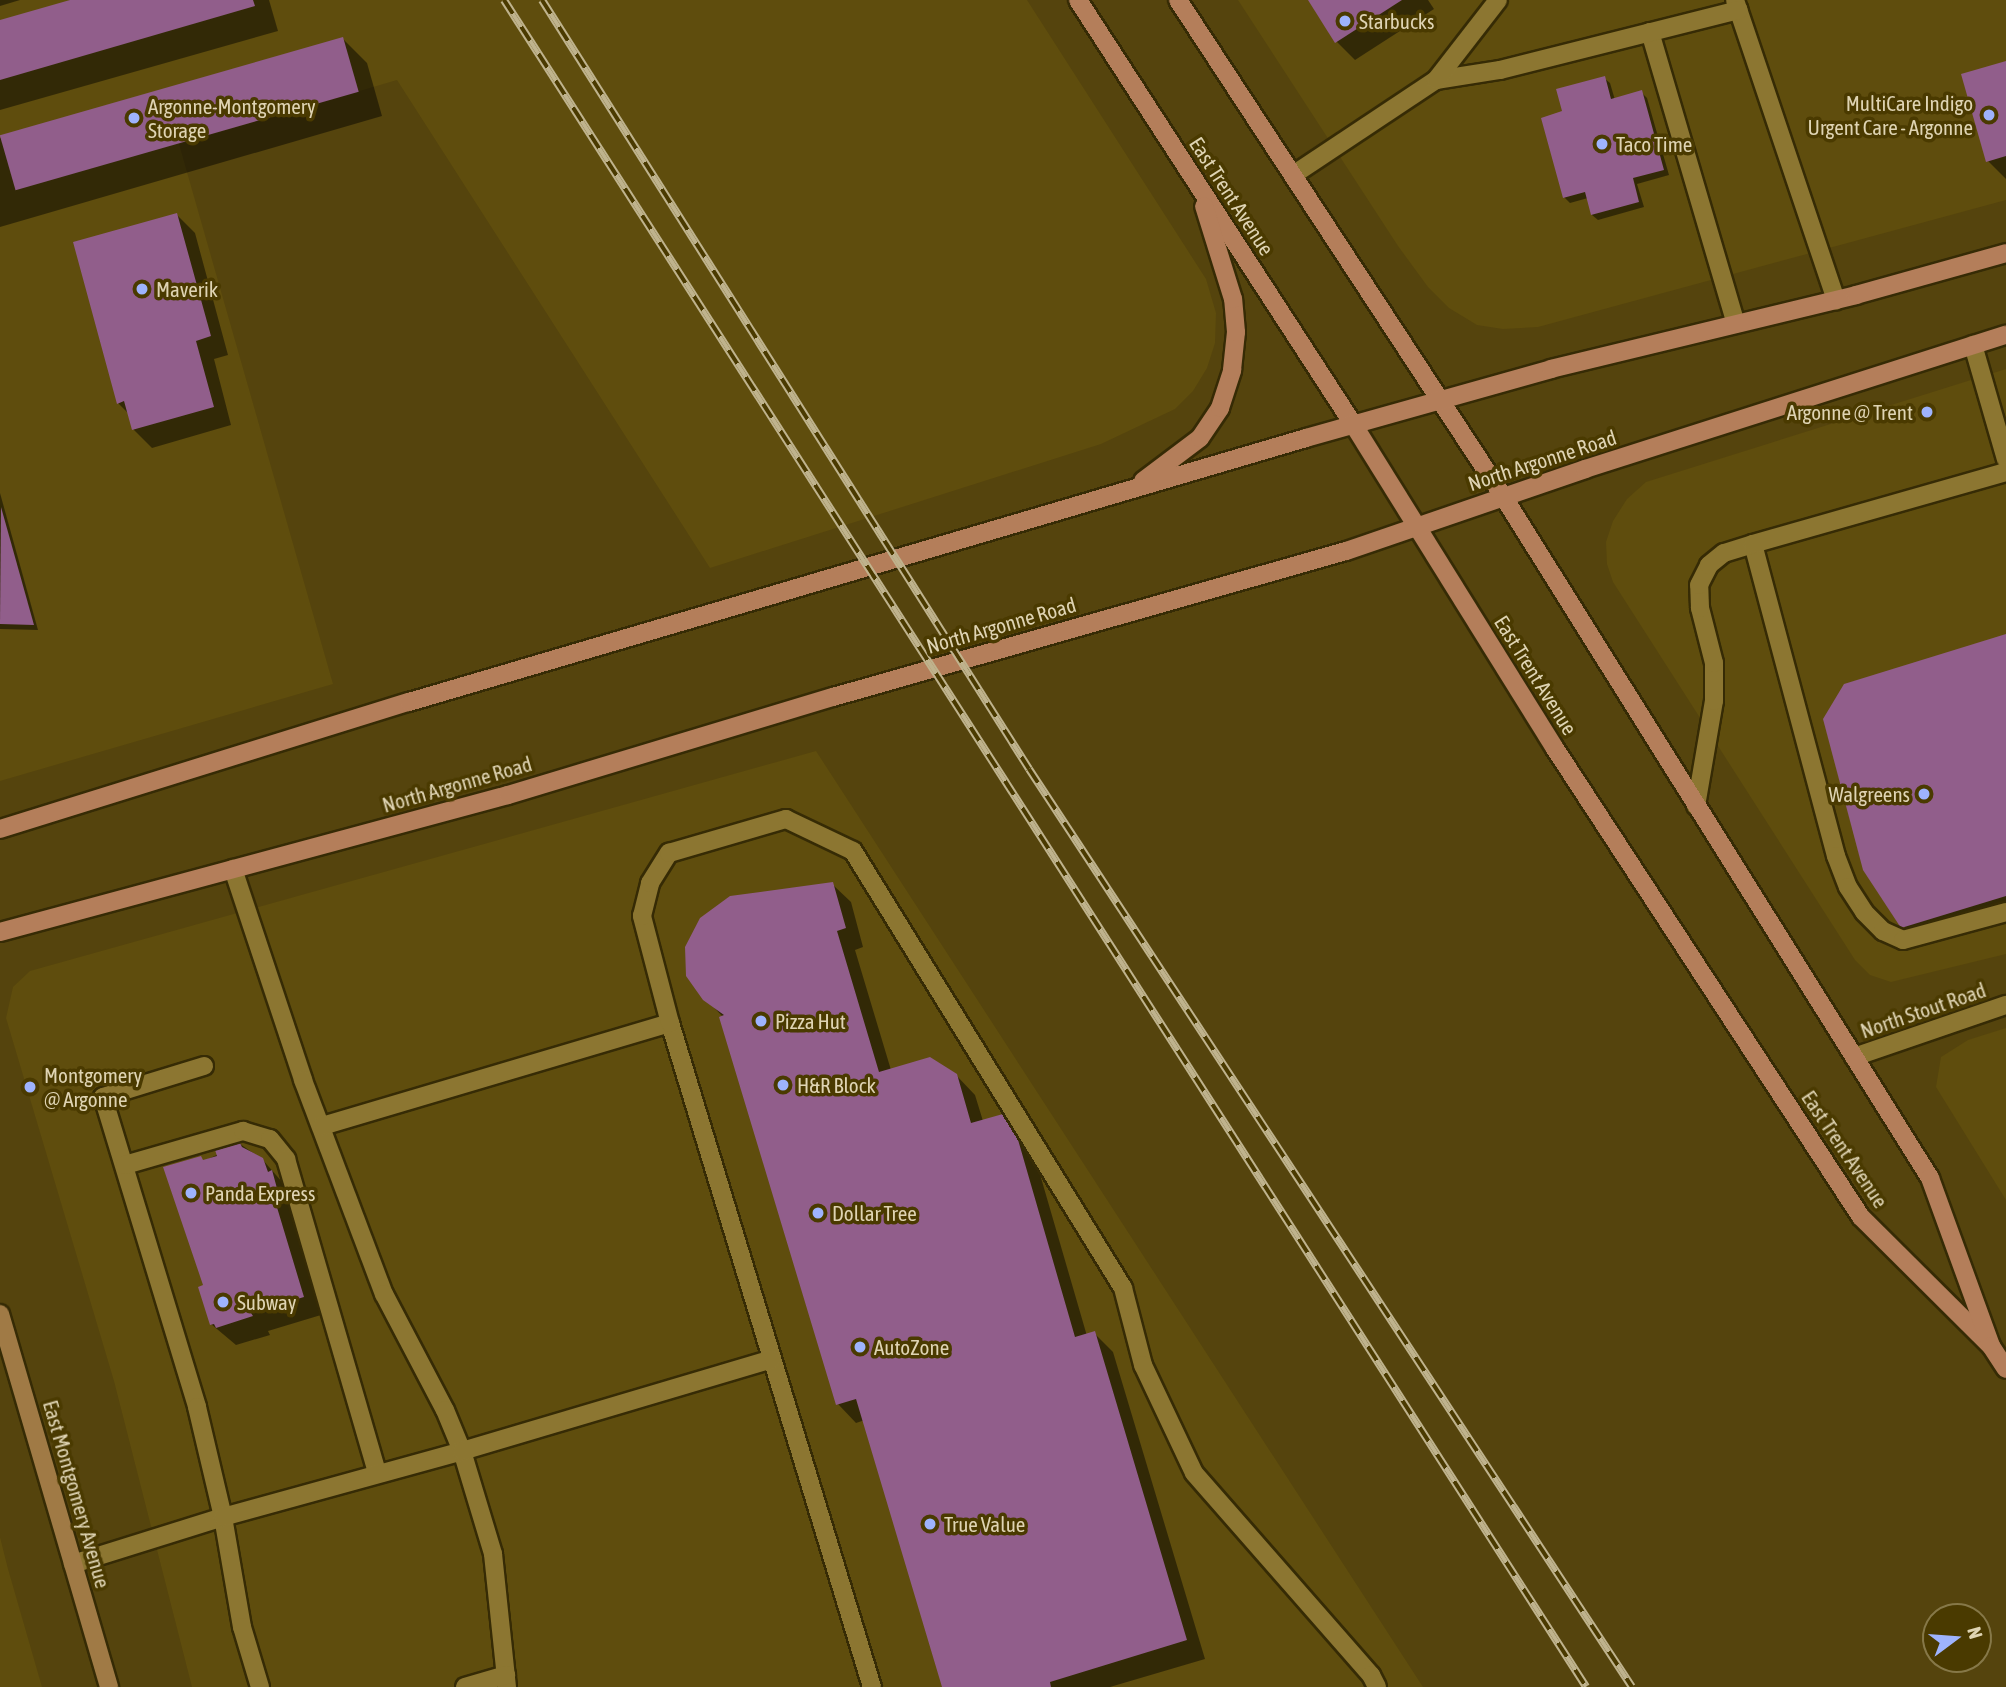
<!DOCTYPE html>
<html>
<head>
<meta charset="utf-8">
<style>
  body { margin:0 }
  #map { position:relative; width:2006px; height:1687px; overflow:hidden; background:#55440d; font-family:"Asap Condensed",sans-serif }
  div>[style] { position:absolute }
  .built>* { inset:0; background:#5f4d0d }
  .shadow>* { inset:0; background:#0007 }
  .building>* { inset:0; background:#915e8b; transform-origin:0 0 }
  .roads { filter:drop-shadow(2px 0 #362b05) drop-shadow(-2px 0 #362b05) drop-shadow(0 2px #362b05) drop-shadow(0 -2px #362b05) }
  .lane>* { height:18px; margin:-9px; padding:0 9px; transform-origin:9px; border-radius:9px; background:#8c7631 }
  .street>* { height:18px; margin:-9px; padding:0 9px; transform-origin:9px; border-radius:9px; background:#8c7631 }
  .secondary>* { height:18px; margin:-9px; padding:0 9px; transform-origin:9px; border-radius:9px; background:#a07a45 }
  .primary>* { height:18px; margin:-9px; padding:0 9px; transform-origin:9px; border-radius:9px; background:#b47e5a }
  .rail>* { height:8px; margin-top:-4px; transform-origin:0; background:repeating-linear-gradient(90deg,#4a3a00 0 16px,#bfb38d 0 32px); box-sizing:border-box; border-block:2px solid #bfb38d }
  .dots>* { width:19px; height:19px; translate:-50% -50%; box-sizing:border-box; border:4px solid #4a3a00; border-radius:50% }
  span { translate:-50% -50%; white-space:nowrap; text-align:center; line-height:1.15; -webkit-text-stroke:7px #4a3a00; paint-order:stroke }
  .poi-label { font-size:21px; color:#dfd4b3 }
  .left { translate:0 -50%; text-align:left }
  .right { translate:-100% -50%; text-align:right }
  .street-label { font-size:21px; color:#dfd4b3 }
  .north { position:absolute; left:1922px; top:1603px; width:70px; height:70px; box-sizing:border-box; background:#4a3a00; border:2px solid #867848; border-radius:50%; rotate:74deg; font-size:19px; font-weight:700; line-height:28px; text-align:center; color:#dfd4b3 }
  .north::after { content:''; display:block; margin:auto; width:24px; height:32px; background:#9eb3fd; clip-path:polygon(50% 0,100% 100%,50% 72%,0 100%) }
</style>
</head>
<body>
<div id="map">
  <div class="built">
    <div style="clip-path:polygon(0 0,1027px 0,1206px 279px,1216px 313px,1215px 343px,1207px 368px,1193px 391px,1175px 409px,1101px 444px,710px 568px,397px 80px,179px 144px,333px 684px,0 781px)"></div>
    <div style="clip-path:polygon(1238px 0,2006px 0,2006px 200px,1538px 327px,1503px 329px,1477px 325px,1449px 308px,1428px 287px,1398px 246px)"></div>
    <div style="clip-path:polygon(2006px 369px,2006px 954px,1891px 982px,1870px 975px,1855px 960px,1613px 582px,1607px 564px,1606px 542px,1613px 521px,1627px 499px,1646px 482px)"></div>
    <div style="clip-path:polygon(816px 751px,1423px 1687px,192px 1687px,114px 1381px,6px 1018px,13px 987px,30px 971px)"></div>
    <div style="clip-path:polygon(2006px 1028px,2006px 1200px,1936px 1087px,1941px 1057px,1968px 1040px)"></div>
    <div style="clip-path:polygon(0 1537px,8px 1569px,42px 1687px,0 1687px)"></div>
  </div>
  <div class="shadow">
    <div style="clip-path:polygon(0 0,20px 0,0 6px)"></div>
    <div style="clip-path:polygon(76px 0,269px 0,278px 31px,0 110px,0 22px)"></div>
    <div style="clip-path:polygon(1310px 0,1428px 0,1434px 9px,1355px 60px,1337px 42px)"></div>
    <div style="clip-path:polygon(343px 39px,367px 63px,382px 116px,0 227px,0 138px)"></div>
    <div style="clip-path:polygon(2006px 63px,2006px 179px,1988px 161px)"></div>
    <div style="clip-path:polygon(1604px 78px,1610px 83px,1615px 100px,1641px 92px,1647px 98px,1669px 175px,1637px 184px,1644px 207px,1598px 220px,1592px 215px,1588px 198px,1570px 203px,1564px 197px,1565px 113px)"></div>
    <div style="clip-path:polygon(177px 215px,195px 233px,228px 355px,214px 359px,231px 425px,152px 448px,134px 430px,129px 414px,118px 403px)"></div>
    <div style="clip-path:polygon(0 493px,38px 630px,0 629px)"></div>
    <div style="clip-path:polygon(2006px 636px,2006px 903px,1909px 932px,1903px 926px)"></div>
    <div style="clip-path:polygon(832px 884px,851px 902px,863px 947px,855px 950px,891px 1070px,956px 1075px,975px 1095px,983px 1121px,1028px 1133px,1087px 1336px,1094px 1333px,1113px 1352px,1205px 1659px,1110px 1687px,944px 1687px,865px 1420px,856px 1423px,838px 1404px,723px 1017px,705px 998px)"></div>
    <div style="clip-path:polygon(240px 1144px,262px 1159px,290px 1191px,298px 1221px,294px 1223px,321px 1315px,268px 1331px,270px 1335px,236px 1345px,211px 1324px,206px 1286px,204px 1161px)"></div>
  </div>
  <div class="building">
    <div style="clip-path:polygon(70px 0,253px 0,255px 6px,0 80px,0 20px)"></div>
    <div style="clip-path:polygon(1308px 0,1402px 0,1335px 43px)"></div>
    <div style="left:343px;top:37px;width:57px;height:357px;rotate:74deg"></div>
    <div style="clip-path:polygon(2006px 61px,2006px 156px,1986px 162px,1961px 74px)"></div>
    <div style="clip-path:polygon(1605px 76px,1611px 99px,1642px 90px,1664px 170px,1633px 178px,1639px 202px,1591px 215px,1585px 192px,1563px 198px,1541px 118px,1562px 111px,1556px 89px)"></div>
    <div style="clip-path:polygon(177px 213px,211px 336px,196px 341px,214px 407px,132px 430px,124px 401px,117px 404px,73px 242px)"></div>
    <div style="clip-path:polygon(1px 507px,34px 625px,0 624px)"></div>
    <div style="clip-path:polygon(2006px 634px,2006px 896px,1901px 928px,1863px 870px,1823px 719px,1844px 684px)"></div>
    <div style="clip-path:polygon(833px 882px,846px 928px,837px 931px,879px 1072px,930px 1057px,957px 1074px,971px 1123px,1010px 1112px,1075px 1337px,1095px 1331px,1187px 1640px,1050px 1682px,1051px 1687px,942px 1687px,856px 1399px,836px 1405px,719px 1017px,724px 1015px,703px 1000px,686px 976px,685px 947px,700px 918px,730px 896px)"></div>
    <div style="clip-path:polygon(240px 1143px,242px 1147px,263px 1158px,268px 1172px,272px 1170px,281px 1203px,276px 1204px,304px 1297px,251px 1313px,253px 1316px,216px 1328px,214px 1324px,210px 1325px,198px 1287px,203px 1285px,163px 1167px,201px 1156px,203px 1160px,217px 1156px,215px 1150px)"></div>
  </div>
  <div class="roads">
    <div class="lane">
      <div style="left:1735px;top:0;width:317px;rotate:71.4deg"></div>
      <div style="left:1650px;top:32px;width:304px;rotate:73.6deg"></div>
      <div style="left:1436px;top:80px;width:65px;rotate:-8.9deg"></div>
      <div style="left:1500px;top:70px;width:246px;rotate:-14.1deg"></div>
      <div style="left:1293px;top:175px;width:172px;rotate:-33.6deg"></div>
      <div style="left:1436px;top:80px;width:101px;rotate:-52.2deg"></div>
      <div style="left:1973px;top:345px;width:119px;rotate:73.9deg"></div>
      <div style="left:1753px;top:544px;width:323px;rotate:75.1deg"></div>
      <div style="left:1836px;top:856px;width:33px;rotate:69deg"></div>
      <div style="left:1848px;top:887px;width:30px;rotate:57deg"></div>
      <div style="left:1864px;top:912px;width:27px;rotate:45deg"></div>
      <div style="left:1883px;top:931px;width:22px;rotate:24deg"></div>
      <div style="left:1903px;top:940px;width:107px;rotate:-15.2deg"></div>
      <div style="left:1696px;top:806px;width:107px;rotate:-80.3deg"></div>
      <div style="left:1714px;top:701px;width:38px;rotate:-90deg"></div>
      <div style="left:1714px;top:663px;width:57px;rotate:-104.3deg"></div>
      <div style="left:1700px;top:608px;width:23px;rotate:-92deg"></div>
      <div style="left:1699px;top:585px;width:22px;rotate:-63deg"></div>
      <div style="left:1709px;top:565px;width:19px;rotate:-39deg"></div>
      <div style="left:1724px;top:553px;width:30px;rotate:-17deg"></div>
      <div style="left:1753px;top:544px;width:263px;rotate:-15.9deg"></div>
      <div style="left:233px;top:869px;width:222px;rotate:71.6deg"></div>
      <div style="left:303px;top:1080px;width:229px;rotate:69.3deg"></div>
      <div style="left:384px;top:1294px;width:131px;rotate:62.3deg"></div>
      <div style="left:445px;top:1410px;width:44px;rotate:67.5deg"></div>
      <div style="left:462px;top:1451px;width:108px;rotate:73.2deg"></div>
      <div style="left:493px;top:1554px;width:134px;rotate:84deg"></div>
      <div style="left:670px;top:1023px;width:694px;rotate:73.08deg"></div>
      <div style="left:204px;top:1066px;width:106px;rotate:162.9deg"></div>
      <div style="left:103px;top:1097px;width:324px;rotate:73.1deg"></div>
      <div style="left:197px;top:1407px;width:113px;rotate:76.7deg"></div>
      <div style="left:223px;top:1517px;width:112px;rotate:80.2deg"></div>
      <div style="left:242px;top:1627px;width:63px;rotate:73.3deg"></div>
      <div style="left:322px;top:1126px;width:363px;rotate:-16.5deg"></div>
      <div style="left:670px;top:1023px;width:111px;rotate:-104.7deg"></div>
      <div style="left:642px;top:916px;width:34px;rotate:-76deg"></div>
      <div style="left:650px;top:883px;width:36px;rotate:-58deg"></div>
      <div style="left:669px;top:853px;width:122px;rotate:-16.2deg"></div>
      <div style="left:786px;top:819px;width:74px;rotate:25.5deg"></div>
      <div style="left:853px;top:851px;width:514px;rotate:58.29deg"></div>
      <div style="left:1123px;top:1288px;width:80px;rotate:75.4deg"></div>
      <div style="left:1143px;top:1365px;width:119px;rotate:64.7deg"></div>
      <div style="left:1194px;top:1473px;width:269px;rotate:48.8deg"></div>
      <div style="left:1371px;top:1675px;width:13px;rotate:63deg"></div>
      <div style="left:125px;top:1165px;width:123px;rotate:-16.1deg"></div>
      <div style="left:243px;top:1131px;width:28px;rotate:17deg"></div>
      <div style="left:270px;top:1139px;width:26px;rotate:51deg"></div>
      <div style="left:286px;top:1159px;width:326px;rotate:73.8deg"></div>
      <div style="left:73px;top:1564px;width:157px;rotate:-17.4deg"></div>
      <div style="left:223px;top:1517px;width:248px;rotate:-15.4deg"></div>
      <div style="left:462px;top:1451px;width:323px;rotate:-16.5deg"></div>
      <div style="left:465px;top:1687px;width:43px;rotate:-16.3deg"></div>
    </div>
    <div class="street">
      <div style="left:1854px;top:1057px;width:161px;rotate:-18.9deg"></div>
    </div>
    <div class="secondary">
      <div style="left:0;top:1314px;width:389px;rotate:73.7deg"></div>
    </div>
    <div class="primary">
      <div style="left:1078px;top:0;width:505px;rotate:57.03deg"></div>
      <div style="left:1353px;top:424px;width:380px;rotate:58.1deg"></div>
      <div style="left:1554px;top:747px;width:561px;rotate:56.85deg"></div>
      <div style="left:1861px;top:1217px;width:183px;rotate:44.8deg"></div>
      <div style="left:1178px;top:0;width:593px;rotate:56.77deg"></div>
      <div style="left:1503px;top:496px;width:805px;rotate:57.95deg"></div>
      <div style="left:1930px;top:1178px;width:179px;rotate:70deg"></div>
      <div style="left:1991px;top:1346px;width:27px;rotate:57deg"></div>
      <div style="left:1143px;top:481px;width:71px;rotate:-37deg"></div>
      <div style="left:1200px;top:438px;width:36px;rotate:-56deg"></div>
      <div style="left:1220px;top:408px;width:40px;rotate:-72deg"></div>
      <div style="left:1232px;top:370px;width:38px;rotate:-84deg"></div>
      <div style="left:1236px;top:332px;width:33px;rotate:-95deg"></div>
      <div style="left:1233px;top:299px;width:97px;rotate:-107.3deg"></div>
      <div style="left:0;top:829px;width:428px;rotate:-17.3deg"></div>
      <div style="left:409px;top:702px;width:935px;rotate:-16.4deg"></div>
      <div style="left:1306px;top:438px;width:255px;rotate:-15.7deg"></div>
      <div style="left:1551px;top:369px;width:314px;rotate:-13.6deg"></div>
      <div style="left:1856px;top:295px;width:156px;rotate:-15.6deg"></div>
      <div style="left:0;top:932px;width:526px;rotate:-15.09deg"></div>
      <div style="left:508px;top:795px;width:339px;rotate:-16.8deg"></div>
      <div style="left:833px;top:697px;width:533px;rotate:-15.89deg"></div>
      <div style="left:1346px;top:551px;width:253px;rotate:-18.9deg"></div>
      <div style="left:1585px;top:469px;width:442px;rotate:-17.7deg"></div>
    </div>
  </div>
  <div class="rail">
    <div style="left:504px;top:0;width:2004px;rotate:57.32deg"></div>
    <div style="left:542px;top:0;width:910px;rotate:57.65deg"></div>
    <div style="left:1029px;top:769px;width:1098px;rotate:56.7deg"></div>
  </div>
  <div class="dots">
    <div style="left:1345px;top:21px;background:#9eb3fd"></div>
    <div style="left:1989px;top:115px;background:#9eb3fd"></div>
    <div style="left:134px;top:118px;background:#9eb3fd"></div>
    <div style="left:1602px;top:144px;background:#9eb3fd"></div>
    <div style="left:142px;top:289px;background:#9eb3fd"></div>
    <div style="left:1927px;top:412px;background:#9eb3fd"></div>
    <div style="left:1924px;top:794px;background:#9eb3fd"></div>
    <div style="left:761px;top:1021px;background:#9eb3fd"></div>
    <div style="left:783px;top:1085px;background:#9eb3fd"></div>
    <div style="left:30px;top:1087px;background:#9eb3fd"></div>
    <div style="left:191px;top:1193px;background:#9eb3fd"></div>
    <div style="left:818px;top:1213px;background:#9eb3fd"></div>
    <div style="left:223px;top:1302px;background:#9eb3fd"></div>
    <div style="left:860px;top:1347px;background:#9eb3fd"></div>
    <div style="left:930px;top:1524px;background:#9eb3fd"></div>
  </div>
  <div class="poi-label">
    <span class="left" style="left:1359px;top:21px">Starbucks</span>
    <span class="right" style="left:1973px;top:115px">MultiCare Indigo<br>Urgent Care - Argonne</span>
    <span class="left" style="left:148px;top:118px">Argonne-Montgomery<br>Storage</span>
    <span class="left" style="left:1616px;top:144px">Taco Time</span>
    <span class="left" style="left:156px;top:289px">Maverik</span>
    <span class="right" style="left:1913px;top:412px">Argonne @ Trent</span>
    <span class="right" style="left:1910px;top:794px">Walgreens</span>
    <span class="left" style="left:775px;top:1021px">Pizza Hut</span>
    <span class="left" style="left:44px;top:1087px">Montgomery<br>@ Argonne</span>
    <span class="left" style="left:797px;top:1085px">H&amp;R Block</span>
    <span class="left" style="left:205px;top:1193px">Panda Express</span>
    <span class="left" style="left:832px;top:1213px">Dollar Tree</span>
    <span class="left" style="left:237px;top:1302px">Subway</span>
    <span class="left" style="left:874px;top:1347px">AutoZone</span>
    <span class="left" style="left:944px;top:1524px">True Value</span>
  </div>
  <div class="street-label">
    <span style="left:1232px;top:196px;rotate:57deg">East Trent Avenue</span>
    <span style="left:1542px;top:460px;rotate:-18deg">North Argonne Road</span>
    <span style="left:1001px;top:625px;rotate:-16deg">North Argonne Road</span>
    <span style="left:1536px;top:675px;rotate:58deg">East Trent Avenue</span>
    <span style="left:457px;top:784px;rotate:-16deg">North Argonne Road</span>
    <span style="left:1923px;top:1010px;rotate:-19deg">North Stout Road</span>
    <span style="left:1845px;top:1149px;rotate:56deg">East Trent Avenue</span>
    <span style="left:77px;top:1494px;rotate:74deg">East Montgomery Avenue</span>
  </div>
  <div class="north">N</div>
</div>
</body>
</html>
